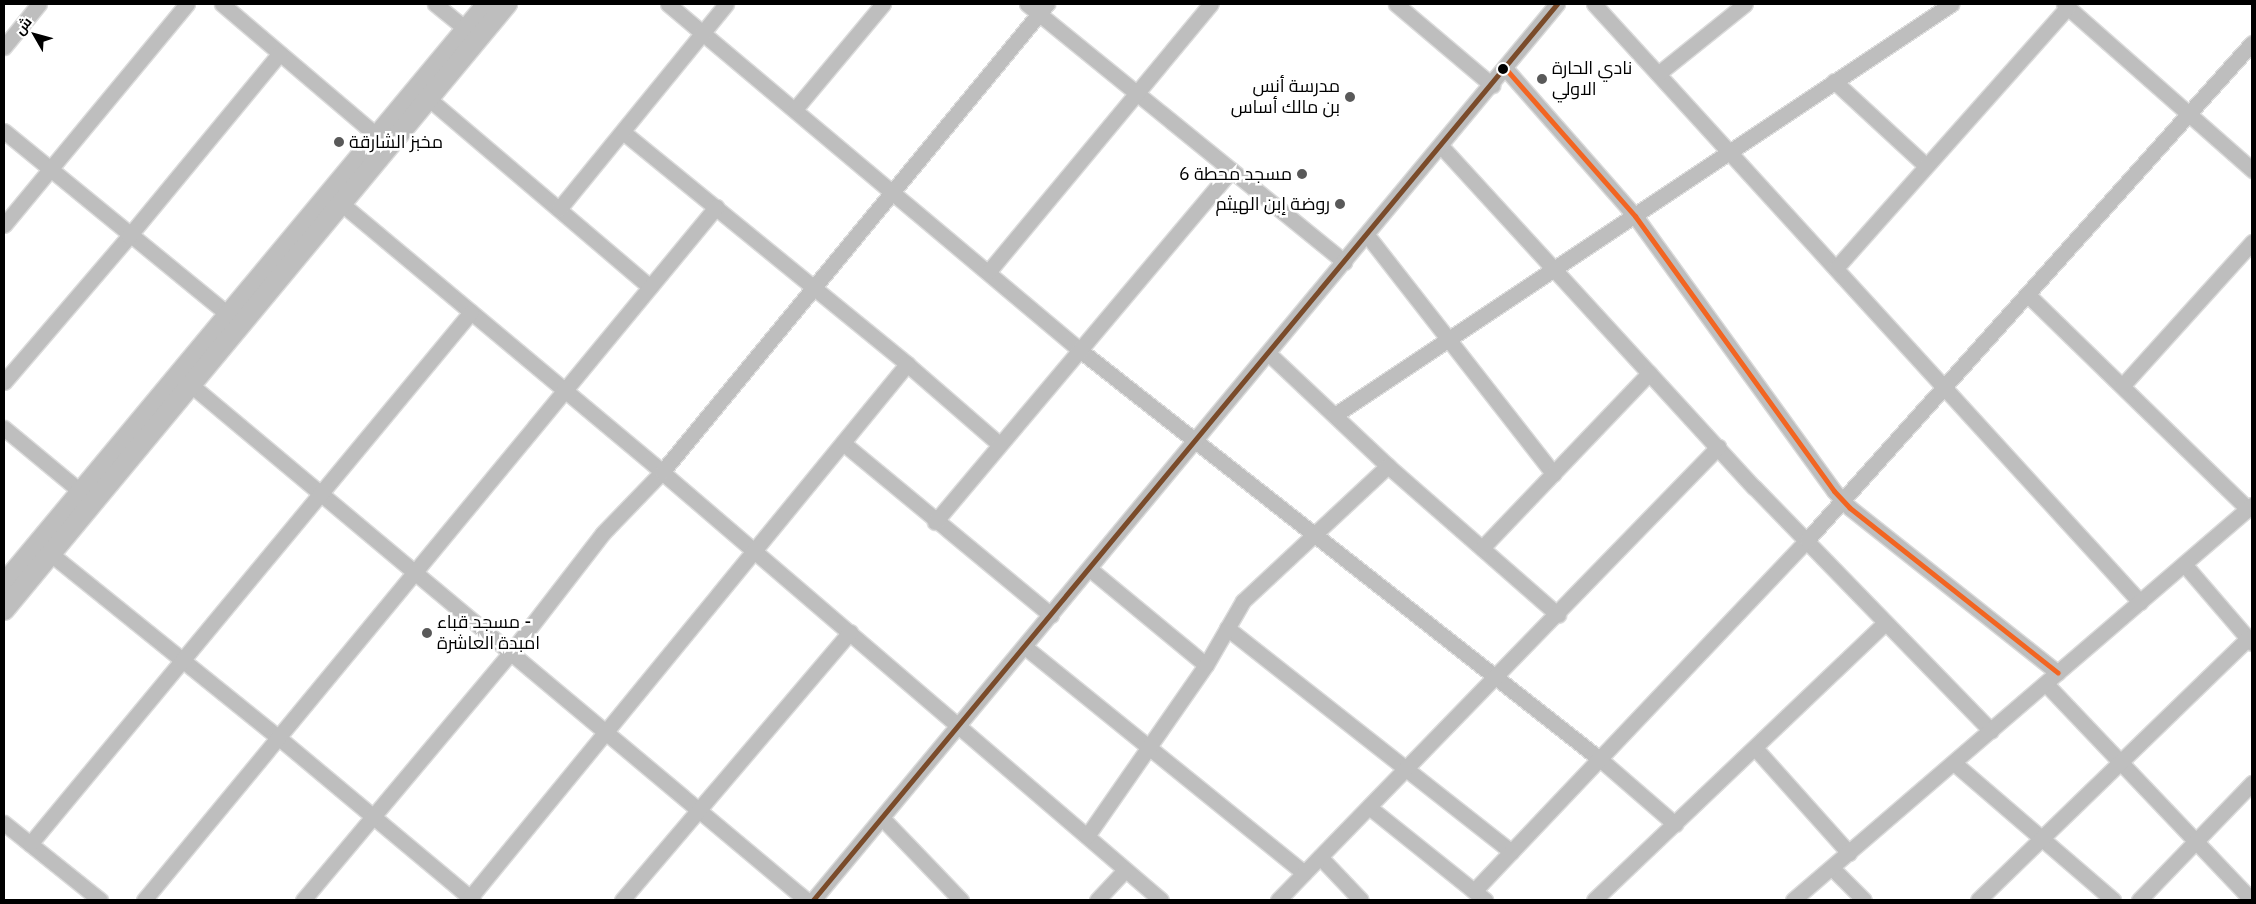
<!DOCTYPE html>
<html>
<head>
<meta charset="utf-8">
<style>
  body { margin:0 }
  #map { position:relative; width:2256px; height:904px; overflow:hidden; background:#fff; font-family:"IBM Plex Sans",Cairo,sans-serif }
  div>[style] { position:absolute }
  .roads { filter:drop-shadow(1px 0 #dbdbdb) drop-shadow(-1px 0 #dbdbdb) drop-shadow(0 1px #dbdbdb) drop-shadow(0 -1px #dbdbdb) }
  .minor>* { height:15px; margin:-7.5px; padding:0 7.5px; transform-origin:7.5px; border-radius:7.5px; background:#bebebe }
  .major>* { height:20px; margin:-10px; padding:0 10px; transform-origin:10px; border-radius:10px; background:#bebebe }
  .bus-1>* { height:5px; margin:-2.5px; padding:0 2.5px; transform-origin:2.5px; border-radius:2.5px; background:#f26522 }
  .bus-2>* { height:5px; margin:-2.5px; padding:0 2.5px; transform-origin:2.5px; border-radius:2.5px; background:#7a4b2a }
  .dots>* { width:14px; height:14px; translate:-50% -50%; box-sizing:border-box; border:2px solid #fff; border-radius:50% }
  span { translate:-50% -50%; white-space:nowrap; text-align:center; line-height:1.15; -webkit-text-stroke:5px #fff; paint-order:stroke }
  .poi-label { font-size:18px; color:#000 }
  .left { translate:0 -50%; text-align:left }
  .right { translate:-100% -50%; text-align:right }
  .frame { position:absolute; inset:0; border:5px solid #000; pointer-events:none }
  .north { position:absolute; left:10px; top:10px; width:50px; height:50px; -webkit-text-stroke:4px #fff; paint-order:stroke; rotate:308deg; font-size:14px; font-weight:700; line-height:20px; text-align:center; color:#000 }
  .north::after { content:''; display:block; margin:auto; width:18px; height:22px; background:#000; clip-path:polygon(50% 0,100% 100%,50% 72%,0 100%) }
</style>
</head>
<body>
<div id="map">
  <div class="roads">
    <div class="minor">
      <div style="left:222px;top:4px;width:204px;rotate:40.4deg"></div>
      <div style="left:435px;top:4px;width:40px;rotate:39deg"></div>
      <div style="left:668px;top:4px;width:539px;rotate:40.04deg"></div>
      <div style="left:1081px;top:351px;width:662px;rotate:38.19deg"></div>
      <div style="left:1601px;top:760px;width:98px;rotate:40.9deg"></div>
      <div style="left:1027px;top:4px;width:409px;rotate:39.1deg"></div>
      <div style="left:1396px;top:4px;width:126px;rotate:40.2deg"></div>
      <div style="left:1594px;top:4px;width:810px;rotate:47.6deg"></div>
      <div style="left:2064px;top:4px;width:251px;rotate:41.4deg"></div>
      <div style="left:4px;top:47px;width:55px;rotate:-50.9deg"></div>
      <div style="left:1505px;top:68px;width:197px;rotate:48.7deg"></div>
      <div style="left:1635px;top:216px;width:339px;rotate:54.1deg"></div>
      <div style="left:1834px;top:491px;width:23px;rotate:47deg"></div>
      <div style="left:1850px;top:508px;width:265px;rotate:38.4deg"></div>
      <div style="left:1659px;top:73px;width:110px;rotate:-38.7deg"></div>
      <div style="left:1834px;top:81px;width:124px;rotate:42.7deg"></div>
      <div style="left:429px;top:99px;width:290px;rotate:40.4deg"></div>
      <div style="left:796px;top:108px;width:136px;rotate:-50.1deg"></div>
      <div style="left:4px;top:131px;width:301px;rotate:39.3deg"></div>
      <div style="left:623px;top:132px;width:367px;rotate:39.2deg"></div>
      <div style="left:907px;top:364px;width:122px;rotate:41deg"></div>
      <div style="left:1441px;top:146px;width:463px;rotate:47.5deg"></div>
      <div style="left:1754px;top:487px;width:340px;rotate:45.8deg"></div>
      <div style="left:342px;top:204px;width:417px;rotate:39.9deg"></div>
      <div style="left:662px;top:472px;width:657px;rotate:40.62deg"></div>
      <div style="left:559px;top:209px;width:264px;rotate:-50.8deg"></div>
      <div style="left:4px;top:225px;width:287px;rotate:-50.4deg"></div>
      <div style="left:1367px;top:235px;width:303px;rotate:52deg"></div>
      <div style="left:1836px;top:268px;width:349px;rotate:-48.4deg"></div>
      <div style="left:989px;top:271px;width:347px;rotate:-50.3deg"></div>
      <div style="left:2028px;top:295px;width:307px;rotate:44.2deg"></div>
      <div style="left:1268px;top:353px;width:165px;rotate:43.3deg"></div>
      <div style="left:1388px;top:466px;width:226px;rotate:41.2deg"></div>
      <div style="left:4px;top:382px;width:192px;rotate:-49.4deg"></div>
      <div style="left:129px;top:236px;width:236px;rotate:-50.5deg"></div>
      <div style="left:191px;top:385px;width:802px;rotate:39.94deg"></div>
      <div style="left:2123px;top:385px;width:193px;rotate:-47.9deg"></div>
      <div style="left:1335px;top:415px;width:741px;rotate:-33.71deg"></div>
      <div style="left:4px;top:428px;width:99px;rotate:39.7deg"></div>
      <div style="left:843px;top:443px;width:270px;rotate:39.6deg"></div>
      <div style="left:935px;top:522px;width:460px;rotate:-49.9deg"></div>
      <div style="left:1482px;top:548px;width:242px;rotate:-46.3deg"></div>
      <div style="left:51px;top:554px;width:292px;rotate:38.9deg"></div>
      <div style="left:278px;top:737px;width:254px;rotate:39.9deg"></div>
      <div style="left:2184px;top:564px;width:104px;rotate:49.3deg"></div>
      <div style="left:1091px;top:570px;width:149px;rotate:39.6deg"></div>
      <div style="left:1227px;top:628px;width:362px;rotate:38.2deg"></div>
      <div style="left:1025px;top:647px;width:359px;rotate:39deg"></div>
      <div style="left:2046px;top:684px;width:298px;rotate:46.4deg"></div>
      <div style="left:1755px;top:748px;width:141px;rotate:48.2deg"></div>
      <div style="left:1954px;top:763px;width:210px;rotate:40.7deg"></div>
      <div style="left:1369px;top:807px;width:149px;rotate:38.7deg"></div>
      <div style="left:882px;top:818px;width:114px;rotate:46.1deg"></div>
      <div style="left:4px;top:823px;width:123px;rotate:38.7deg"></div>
      <div style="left:1087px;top:836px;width:208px;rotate:-55.2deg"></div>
      <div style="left:1206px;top:665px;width:74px;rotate:-60deg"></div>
      <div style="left:1243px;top:601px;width:198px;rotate:-43deg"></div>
      <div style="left:30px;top:844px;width:691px;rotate:-50.34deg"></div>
      <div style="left:1320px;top:857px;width:59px;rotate:46.4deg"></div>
      <div style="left:1832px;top:868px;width:45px;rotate:45deg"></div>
      <div style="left:1474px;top:891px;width:484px;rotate:-46.5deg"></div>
      <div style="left:1807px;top:540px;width:667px;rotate:-48.16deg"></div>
      <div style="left:144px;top:900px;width:899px;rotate:-50.46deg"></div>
      <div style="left:303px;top:900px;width:324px;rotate:-50deg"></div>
      <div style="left:511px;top:652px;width:150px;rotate:-52.3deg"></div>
      <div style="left:603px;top:533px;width:85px;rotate:-46deg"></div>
      <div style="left:662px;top:472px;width:606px;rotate:-50.56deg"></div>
      <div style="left:468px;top:900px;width:693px;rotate:-50.68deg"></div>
      <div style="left:622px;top:900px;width:352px;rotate:-49.6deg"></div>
      <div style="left:813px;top:900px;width:1165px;rotate:-50.3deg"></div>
      <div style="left:1097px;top:900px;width:41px;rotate:-47deg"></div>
      <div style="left:1278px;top:900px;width:632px;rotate:-45.83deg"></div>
      <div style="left:1594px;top:900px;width:402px;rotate:-43.6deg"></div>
      <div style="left:1793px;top:900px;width:606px;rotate:-40.71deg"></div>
      <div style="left:1978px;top:900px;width:376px;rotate:-44.1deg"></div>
      <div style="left:2139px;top:900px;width:163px;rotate:-46deg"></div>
    </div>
    <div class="major">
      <div style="left:4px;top:584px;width:755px;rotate:-50.21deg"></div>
      <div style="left:4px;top:610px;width:788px;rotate:-50.31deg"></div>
    </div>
  </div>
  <div class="bus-1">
    <div style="left:1505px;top:68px;width:197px;rotate:48.7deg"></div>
    <div style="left:1635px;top:216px;width:339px;rotate:54.1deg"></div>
    <div style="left:1834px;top:491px;width:23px;rotate:47deg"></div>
    <div style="left:1850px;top:508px;width:265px;rotate:38.4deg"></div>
  </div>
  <div class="bus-2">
    <div style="left:813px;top:900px;width:1165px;rotate:-50.3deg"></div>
  </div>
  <div class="dots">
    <div style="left:1503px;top:69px;background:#000"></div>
    <div style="left:1542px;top:79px;background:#595959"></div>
    <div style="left:1350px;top:97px;background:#595959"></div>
    <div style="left:339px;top:142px;background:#595959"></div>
    <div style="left:1302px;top:174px;background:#595959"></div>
    <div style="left:1340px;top:204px;background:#595959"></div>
    <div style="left:427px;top:633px;background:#595959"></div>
  </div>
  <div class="poi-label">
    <span class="left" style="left:1552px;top:79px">نادي الحارة<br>الاولي</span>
    <span class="right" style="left:1340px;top:97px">مدرسة أنس<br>بن مالك أساس</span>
    <span class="left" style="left:349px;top:142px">مخبز الشارقة</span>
    <span class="right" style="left:1292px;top:174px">مسجد محطة 6</span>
    <span class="right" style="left:1330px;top:204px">روضة إبن الهيثم</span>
    <span class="left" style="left:437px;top:633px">مسجد قباء -<br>امبدة العاشرة</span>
  </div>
  <div class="frame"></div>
  <div class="north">ش</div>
</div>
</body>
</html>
